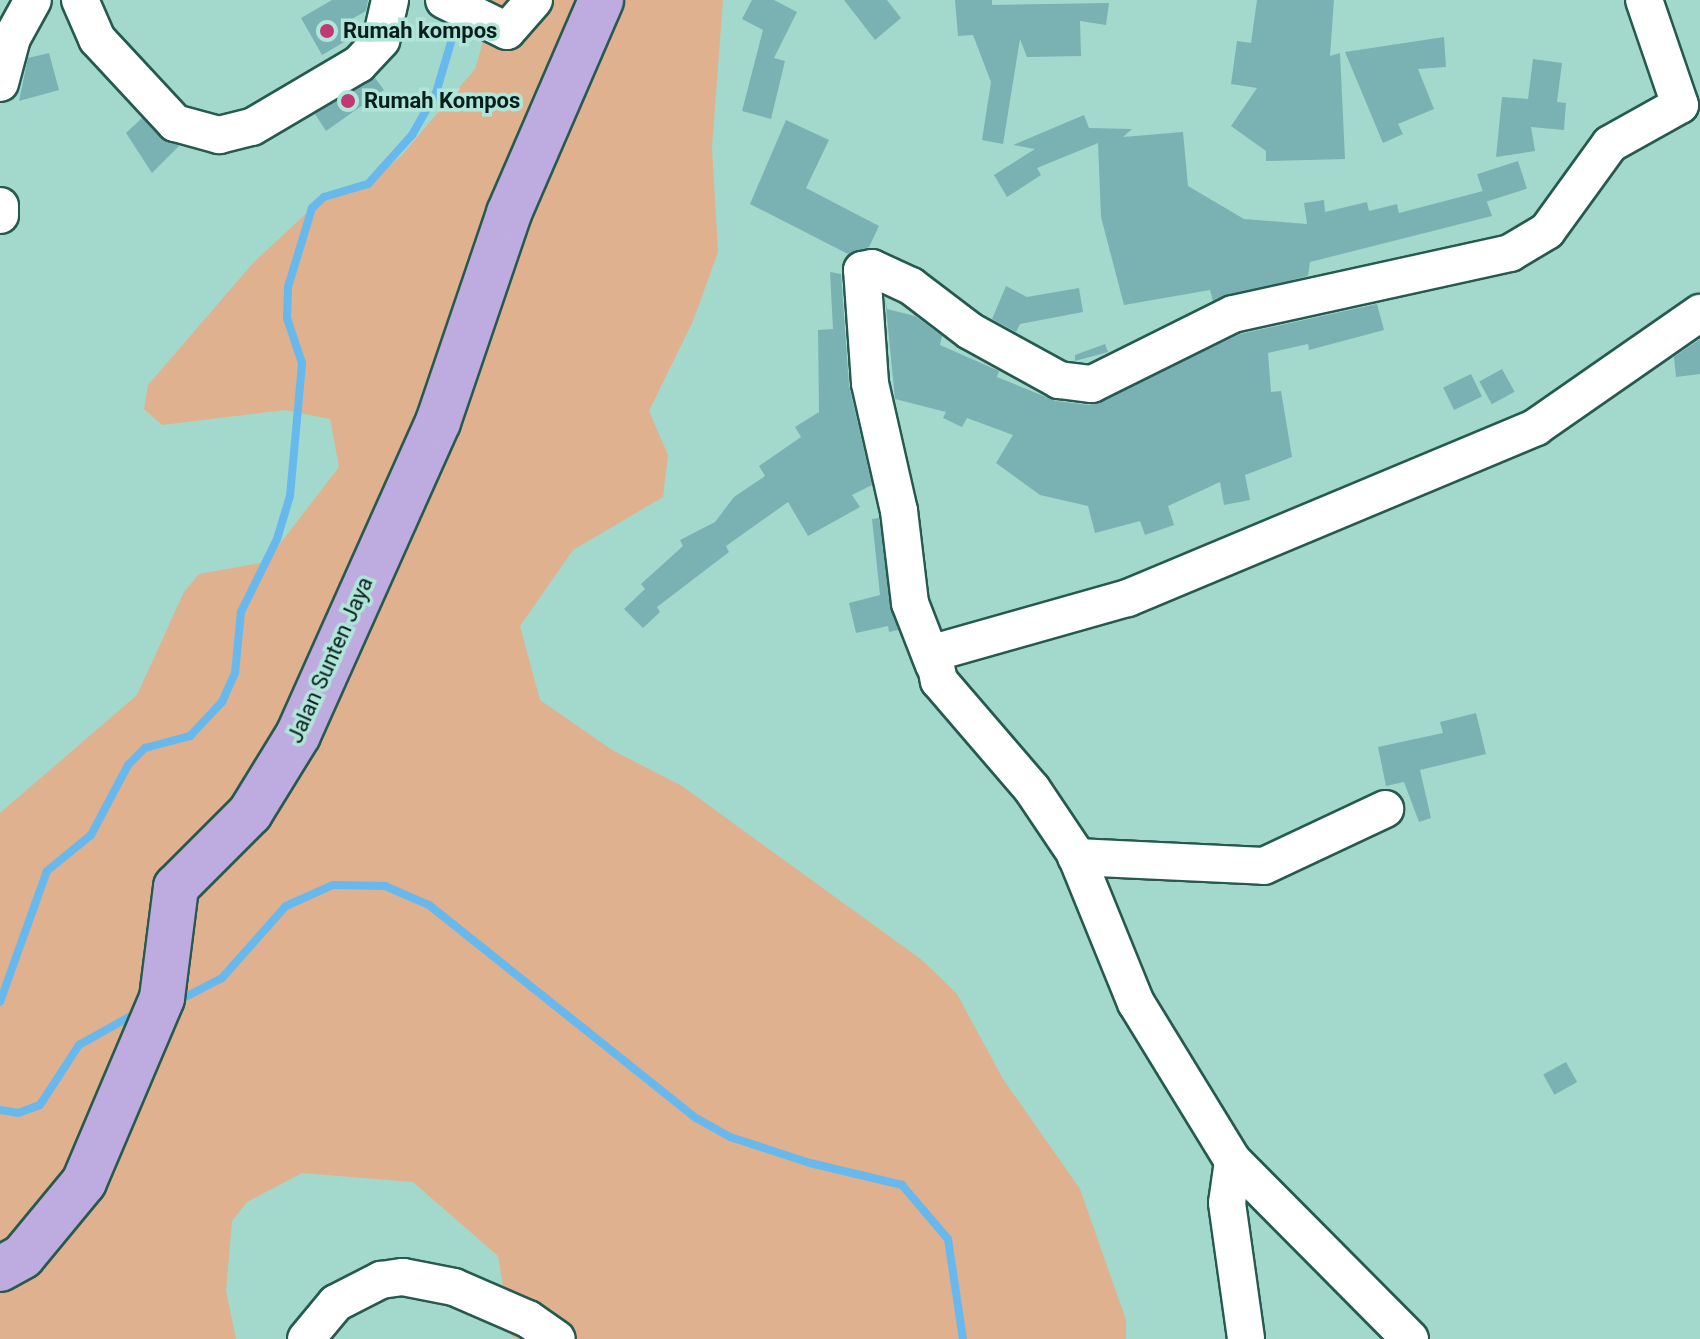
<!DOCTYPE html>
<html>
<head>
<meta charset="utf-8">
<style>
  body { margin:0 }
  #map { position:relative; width:1700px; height:1339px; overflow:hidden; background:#a3d8cc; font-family:Roboto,sans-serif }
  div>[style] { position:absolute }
  .green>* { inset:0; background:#dfb18e }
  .stream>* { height:8px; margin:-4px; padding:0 4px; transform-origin:4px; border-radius:4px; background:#67b8ed }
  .building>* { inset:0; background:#7ab2b3; transform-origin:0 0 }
  .roads { filter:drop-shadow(2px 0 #265a4f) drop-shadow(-2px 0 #265a4f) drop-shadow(0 2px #265a4f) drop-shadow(0 -2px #265a4f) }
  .minor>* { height:36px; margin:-18px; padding:0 18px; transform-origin:18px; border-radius:18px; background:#fff }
  .major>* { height:44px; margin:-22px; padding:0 22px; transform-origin:22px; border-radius:22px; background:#beace0 }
  .dots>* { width:22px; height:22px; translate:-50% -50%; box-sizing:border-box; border:4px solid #b0e6d9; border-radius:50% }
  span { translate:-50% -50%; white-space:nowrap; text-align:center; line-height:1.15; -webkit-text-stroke:7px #b0e6d9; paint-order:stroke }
  .poi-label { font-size:22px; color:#081e1a; font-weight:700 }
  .left { translate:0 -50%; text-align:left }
  .street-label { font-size:22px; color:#081e1a }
</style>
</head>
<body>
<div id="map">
  <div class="green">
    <div style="clip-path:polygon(486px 0,723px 0,712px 147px,718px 252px,693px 321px,649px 411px,668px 455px,663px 497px,573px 550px,520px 626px,540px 700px,612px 750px,682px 786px,922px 960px,957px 994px,1003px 1079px,1080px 1189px,1126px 1320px,1126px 1339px,517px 1339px,511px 1336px,498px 1256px,413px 1182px,302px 1173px,247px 1202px,232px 1221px,226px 1291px,236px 1339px,0 1339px,0 813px,137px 695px,184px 592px,199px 574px,266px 562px,339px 467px,330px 419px,285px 410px,162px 425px,144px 409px,148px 385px,254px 262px,324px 197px,368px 184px,401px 156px,475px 69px,489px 21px)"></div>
  </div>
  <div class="stream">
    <div style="left:0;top:1002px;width:139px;rotate:-70.3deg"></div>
    <div style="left:47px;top:871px;width:57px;rotate:-39.3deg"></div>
    <div style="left:91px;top:835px;width:79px;rotate:-62.1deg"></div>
    <div style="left:128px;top:765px;width:24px;rotate:-45deg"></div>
    <div style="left:145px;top:748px;width:47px;rotate:-14.9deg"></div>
    <div style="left:190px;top:736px;width:47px;rotate:-46.7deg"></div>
    <div style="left:222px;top:702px;width:32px;rotate:-66deg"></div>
    <div style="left:235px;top:673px;width:61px;rotate:-84.4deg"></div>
    <div style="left:241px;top:612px;width:81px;rotate:-63.7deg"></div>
    <div style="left:277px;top:539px;width:45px;rotate:-73.2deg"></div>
    <div style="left:290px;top:496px;width:134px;rotate:-84.8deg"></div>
    <div style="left:302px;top:363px;width:47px;rotate:-108.4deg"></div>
    <div style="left:287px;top:318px;width:31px;rotate:-88deg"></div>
    <div style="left:288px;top:287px;width:83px;rotate:-73.1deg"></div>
    <div style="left:312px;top:208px;width:16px;rotate:-43deg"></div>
    <div style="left:324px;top:197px;width:46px;rotate:-16.5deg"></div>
    <div style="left:368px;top:184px;width:66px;rotate:-48.1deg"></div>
    <div style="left:412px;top:135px;width:48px;rotate:-60.3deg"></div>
    <div style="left:436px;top:93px;width:81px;rotate:-73.6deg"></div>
    <div style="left:174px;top:1003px;width:54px;rotate:-27.5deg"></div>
    <div style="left:222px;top:978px;width:96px;rotate:-48.4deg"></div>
    <div style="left:286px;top:906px;width:51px;rotate:-24.1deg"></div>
    <div style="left:333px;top:885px;width:52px;rotate:1.1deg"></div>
    <div style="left:385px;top:886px;width:48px;rotate:23.4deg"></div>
    <div style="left:429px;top:905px;width:342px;rotate:38.6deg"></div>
    <div style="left:696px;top:1118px;width:39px;rotate:29deg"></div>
    <div style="left:730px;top:1137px;width:84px;rotate:18deg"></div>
    <div style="left:810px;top:1163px;width:95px;rotate:13.4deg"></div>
    <div style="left:902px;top:1185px;width:71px;rotate:49.6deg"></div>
    <div style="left:948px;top:1239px;width:101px;rotate:81.5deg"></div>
    <div style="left:0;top:1110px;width:18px;rotate:9deg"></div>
    <div style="left:18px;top:1113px;width:23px;rotate:-20deg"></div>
    <div style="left:40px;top:1105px;width:72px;rotate:-57deg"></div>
    <div style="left:79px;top:1045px;width:68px;rotate:-29.2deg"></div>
  </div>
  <div class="building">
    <div style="clip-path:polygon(332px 0,368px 0,366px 11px,343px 24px,351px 38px,322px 55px,301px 18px)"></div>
    <div style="clip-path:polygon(752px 0,774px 0,797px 12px,774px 58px,785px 61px,771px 119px,742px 111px,763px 30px,742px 19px)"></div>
    <div style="clip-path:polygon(844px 0,887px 0,901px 18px,875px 40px)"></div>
    <div style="clip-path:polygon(955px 0,992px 0,992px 5px,1109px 3px,1106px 25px,1080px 21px,1081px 56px,1027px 57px,1020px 39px,1003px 144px,982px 140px,991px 82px,973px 35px,958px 36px)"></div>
    <div style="clip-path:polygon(1257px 0,1334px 0,1330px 56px,1340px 53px,1345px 159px,1266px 161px,1266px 151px,1231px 126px,1257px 88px,1231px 84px,1237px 41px,1251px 43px)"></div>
    <div style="clip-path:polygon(1444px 37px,1446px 67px,1418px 69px,1434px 109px,1398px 124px,1403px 134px,1383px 143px,1345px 52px)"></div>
    <div style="clip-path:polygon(49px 53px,59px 90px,19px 101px,28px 58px)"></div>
    <div style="clip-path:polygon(1533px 59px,1562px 63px,1557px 102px,1566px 103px,1564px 130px,1531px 127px,1535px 151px,1496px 157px,1502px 97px,1528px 99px)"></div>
    <div style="clip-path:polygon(375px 78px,384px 90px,326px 131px,315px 114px)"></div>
    <div style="clip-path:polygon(1084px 115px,1089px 128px,1132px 129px,1123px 137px,1183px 132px,1188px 186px,1244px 219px,1307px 224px,1304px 203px,1324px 200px,1325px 212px,1367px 202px,1369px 211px,1397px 204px,1399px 213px,1483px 191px,1492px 216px,1310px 262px,1308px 276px,1213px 301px,1210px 290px,1124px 305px,1101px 217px,1098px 143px,1037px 168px,1041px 175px,1007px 197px,994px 175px,1035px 149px,1013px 145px)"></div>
    <div style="clip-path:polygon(142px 118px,179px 146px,152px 173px,126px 133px)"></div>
    <div style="clip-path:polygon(786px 120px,829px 140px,806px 188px,879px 226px,869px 247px,848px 254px,750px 204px)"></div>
    <div style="left:1518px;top:161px;width:29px;height:43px;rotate:72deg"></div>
    <div style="clip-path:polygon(830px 272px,841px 274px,849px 385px,872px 485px,852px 495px,860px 507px,808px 536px,788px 502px,726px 546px,729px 552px,657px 607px,660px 612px,643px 628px,624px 609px,645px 589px,641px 584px,683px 546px,680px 540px,715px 522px,734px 497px,765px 476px,759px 466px,801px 437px,795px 427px,819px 412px,818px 330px,833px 329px)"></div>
    <div style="clip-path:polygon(1006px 286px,1027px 297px,1079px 288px,1083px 312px,1020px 324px,1016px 332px,992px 319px)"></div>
    <div style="clip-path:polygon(885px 297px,887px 309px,915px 316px,942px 336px,940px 345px,999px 371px,997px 377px,1056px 401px,1089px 405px,1240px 334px,1377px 304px,1384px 330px,1309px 350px,1308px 344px,1268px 353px,1271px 392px,1281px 391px,1292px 457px,1245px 475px,1250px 500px,1224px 505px,1220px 482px,1168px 506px,1174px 525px,1145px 535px,1140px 521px,1095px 533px,1088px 506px,1040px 495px,996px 463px,1013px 435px,967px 418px,962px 427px,943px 418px,946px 412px,895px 399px)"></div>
    <div style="clip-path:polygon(1700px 339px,1700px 374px,1676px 377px,1674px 357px)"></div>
    <div style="clip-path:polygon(1105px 344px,1108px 352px,1075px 361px,1075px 355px)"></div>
    <div style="left:1502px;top:369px;width:26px;height:26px;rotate:61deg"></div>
    <div style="left:1471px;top:374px;width:25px;height:31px;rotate:64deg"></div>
    <div style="clip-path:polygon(879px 518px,898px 630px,889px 632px,888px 626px,856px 633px,849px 603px,880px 595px,872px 519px)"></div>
    <div style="clip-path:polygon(1476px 713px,1486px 754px,1420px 770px,1431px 818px,1419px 822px,1404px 782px,1386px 786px,1378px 747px,1443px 733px,1440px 722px)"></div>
    <div style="left:1566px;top:1062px;width:23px;height:26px;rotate:61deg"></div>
  </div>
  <div class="roads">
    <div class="minor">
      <div style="left:80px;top:0;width:43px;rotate:66.4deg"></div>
      <div style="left:97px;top:39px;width:115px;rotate:47.1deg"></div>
      <div style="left:175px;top:123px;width:46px;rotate:15.3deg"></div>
      <div style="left:219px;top:135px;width:34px;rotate:-14deg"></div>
      <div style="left:252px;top:127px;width:124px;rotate:-30.5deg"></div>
      <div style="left:359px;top:64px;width:33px;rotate:-47deg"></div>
      <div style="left:381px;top:40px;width:41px;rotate:-77.3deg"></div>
      <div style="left:444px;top:0;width:70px;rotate:26.2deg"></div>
      <div style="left:507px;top:31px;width:41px;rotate:-48.9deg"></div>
      <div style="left:0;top:83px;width:47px;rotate:-75.1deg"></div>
      <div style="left:12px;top:38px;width:43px;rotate:-61.1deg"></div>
      <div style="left:0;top:206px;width:9px;rotate:90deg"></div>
      <div style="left:934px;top:665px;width:66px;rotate:-111.2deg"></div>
      <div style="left:910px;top:603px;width:93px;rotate:-96.8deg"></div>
      <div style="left:899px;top:511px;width:131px;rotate:-102.8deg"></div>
      <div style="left:870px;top:383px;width:113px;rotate:-94deg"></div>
      <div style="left:862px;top:270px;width:10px;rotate:-11deg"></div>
      <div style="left:872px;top:268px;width:43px;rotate:24.8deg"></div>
      <div style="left:911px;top:286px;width:74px;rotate:37.3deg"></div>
      <div style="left:970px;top:331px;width:102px;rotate:28.8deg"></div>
      <div style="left:1059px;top:380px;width:33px;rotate:7deg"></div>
      <div style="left:1092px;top:384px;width:157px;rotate:-26.4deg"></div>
      <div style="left:1233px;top:314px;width:284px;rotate:-12.4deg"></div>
      <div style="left:1510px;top:253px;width:43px;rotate:-30.7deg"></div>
      <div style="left:1547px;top:231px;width:107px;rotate:-54.1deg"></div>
      <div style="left:1610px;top:144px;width:80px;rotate:-29.1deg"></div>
      <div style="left:1680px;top:105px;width:111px;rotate:-108.9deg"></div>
      <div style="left:1076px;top:857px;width:188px;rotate:2.7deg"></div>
      <div style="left:1264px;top:866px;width:134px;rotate:-25.2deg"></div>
      <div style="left:1233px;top:1161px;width:42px;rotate:98.1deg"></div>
      <div style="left:1227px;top:1203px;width:137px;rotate:82deg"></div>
      <div style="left:306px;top:1339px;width:47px;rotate:-50.2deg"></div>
      <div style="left:336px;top:1303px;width:51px;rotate:-27.1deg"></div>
      <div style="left:381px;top:1280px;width:22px;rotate:-8deg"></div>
      <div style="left:403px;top:1277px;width:52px;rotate:11.1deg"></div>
      <div style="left:454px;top:1287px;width:81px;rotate:23.4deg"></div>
      <div style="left:528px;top:1319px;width:35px;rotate:35deg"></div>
      <div style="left:1410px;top:1339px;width:251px;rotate:-134.8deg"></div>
      <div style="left:1233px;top:1161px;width:185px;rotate:-121.5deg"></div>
      <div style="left:1136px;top:1003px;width:162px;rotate:-112.1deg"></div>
      <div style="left:1075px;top:853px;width:77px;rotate:-123.9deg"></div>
      <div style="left:1032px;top:789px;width:143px;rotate:-130.7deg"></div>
      <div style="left:939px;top:681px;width:29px;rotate:-102deg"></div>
      <div style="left:933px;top:653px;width:203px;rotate:-15.8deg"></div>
      <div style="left:1128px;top:598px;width:442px;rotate:-22.7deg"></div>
      <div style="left:1536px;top:427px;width:200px;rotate:-34.8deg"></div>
    </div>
    <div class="major">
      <div style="left:0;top:1269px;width:26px;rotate:-29deg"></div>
      <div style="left:23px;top:1256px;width:96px;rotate:-50.5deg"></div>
      <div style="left:84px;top:1182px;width:200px;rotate:-67deg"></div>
      <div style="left:162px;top:998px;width:112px;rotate:-82.8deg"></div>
      <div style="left:176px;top:887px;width:105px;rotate:-45deg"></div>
      <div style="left:250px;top:813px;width:92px;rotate:-58.4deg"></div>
      <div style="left:298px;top:735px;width:343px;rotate:-65.9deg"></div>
      <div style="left:438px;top:422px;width:221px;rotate:-71.2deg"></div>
      <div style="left:509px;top:213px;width:232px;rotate:-66.6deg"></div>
    </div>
  </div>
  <div class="dots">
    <div style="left:327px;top:31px;background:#c13872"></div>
    <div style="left:348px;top:101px;background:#c13872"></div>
  </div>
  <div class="poi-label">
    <span class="left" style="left:343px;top:31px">Rumah kompos</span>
    <span class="left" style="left:364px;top:101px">Rumah Kompos</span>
  </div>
  <div class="street-label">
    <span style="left:330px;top:660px;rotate:-66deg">Jalan Sunten Jaya</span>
  </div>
</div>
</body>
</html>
